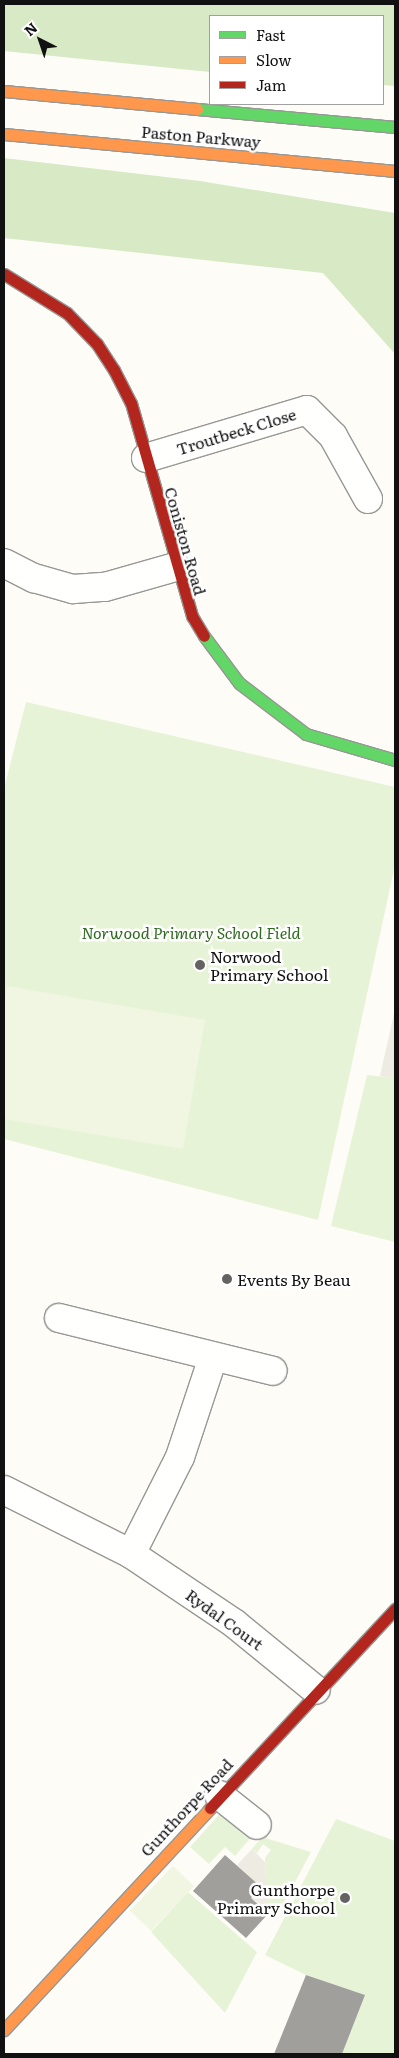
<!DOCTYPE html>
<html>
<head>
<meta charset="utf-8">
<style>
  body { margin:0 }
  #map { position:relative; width:399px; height:2058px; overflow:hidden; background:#fdfcf7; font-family:Literata,serif }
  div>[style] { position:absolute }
  .green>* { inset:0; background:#e7f3d7 }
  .forest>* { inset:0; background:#d8eac5 }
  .pitch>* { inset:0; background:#f0f6e1; transform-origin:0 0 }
  .plaza>* { inset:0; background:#edebe2 }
  .building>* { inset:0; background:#a19f9c }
  .roads { filter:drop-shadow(1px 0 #979795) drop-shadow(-1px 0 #979795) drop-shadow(0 1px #979795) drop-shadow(0 -1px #979795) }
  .street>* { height:28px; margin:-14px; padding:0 14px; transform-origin:14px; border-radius:14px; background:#fffffe }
  .fast>* { height:11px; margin:-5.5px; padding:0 5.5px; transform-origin:5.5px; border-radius:5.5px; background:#63d668 }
  .slow>* { height:11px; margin:-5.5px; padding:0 5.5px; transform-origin:5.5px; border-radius:5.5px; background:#ff974d }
  .jam>* { height:11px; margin:-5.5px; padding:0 5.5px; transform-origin:5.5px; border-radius:5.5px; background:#b3261e }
  .dots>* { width:14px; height:14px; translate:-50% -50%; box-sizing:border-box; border:2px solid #fff; border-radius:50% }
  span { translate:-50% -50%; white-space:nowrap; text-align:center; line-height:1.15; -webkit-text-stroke:5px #fff; paint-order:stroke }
  .street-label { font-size:16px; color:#111 }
  .park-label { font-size:16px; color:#2f6b1f; font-style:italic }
  .poi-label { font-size:16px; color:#111 }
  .left { translate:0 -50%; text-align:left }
  .right { translate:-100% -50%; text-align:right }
  .frame { position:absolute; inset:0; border:5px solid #111; pointer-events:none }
  .legend { position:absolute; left:209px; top:15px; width:175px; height:90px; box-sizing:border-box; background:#fff; border:1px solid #a0a0a0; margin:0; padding:6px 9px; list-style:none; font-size:15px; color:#111 }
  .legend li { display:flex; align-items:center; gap:10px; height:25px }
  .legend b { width:25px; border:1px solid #a0a0a0 }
  .north { position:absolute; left:15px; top:15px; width:50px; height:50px; -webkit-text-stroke:4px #fff; paint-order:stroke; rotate:319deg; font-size:14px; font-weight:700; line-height:20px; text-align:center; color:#111 }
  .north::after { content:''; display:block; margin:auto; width:18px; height:22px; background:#111; clip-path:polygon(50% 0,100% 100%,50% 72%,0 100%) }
</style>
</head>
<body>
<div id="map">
  <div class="green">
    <div style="clip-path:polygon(26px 702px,395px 787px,395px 865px,318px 1220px,4px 1139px,4px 789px)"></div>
    <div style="clip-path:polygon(367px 1075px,395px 1078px,395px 1242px,331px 1226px)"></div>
    <div style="clip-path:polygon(226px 1807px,255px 1833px,235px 1856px,225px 1847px,209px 1864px,190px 1847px)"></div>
    <div style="clip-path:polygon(336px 1819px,395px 1841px,395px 2054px,342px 2054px,365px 1995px,306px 1975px,265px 1955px)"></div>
    <div style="clip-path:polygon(262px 1837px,311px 1852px,277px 1916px,267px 1909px,265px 1858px,271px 1850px,263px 1844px,257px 1853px,252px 1849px)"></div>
    <div style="clip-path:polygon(188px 1892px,257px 1952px,225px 2013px,151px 1932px)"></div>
  </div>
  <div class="forest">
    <div style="clip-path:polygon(4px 4px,395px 4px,395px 86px,383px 85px,383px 16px,210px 16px,210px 72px,4px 51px)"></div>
    <div style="clip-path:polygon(4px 158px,200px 181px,395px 213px,395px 354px,323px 273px,4px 238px)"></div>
  </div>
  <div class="pitch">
    <div style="clip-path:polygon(7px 986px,205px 1020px,183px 1149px,4px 1119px,4px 1007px)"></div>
    <div style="left:173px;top:1866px;width:29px;height:62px;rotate:44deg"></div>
  </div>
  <div class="plaza">
    <div style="clip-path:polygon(395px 1009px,395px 1078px,380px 1076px)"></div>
    <div style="clip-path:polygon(252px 1849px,265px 1862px,268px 1914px,251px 1898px,261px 1887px,237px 1865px)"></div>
  </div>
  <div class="building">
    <div style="clip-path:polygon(225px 1855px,261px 1887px,251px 1898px,268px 1914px,246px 1938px,193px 1891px)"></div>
    <div style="clip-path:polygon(306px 1975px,365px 1995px,342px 2054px,274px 2054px)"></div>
  </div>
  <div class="roads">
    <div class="street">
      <div style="left:146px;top:458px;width:168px;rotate:-16.6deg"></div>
      <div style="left:307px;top:410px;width:37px;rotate:45deg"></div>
      <div style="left:333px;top:436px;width:72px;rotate:60.9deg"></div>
      <div style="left:4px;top:563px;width:34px;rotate:27deg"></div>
      <div style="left:34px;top:578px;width:41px;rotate:15.8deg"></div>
      <div style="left:73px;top:589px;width:32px;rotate:-4deg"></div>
      <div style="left:105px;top:587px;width:73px;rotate:-15.9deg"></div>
      <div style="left:59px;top:1318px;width:220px;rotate:13.9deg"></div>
      <div style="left:4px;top:1490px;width:142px;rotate:26.7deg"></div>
      <div style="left:131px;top:1554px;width:125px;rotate:33.9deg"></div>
      <div style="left:235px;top:1624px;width:104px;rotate:39.2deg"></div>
      <div style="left:131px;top:1554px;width:109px;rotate:-63.2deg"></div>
      <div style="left:180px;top:1457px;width:105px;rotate:-71.7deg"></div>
      <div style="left:219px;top:1795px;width:48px;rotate:38.3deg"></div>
    </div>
    <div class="fast">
      <div style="left:197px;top:109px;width:199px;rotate:5.2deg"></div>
      <div style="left:204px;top:636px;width:59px;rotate:53.3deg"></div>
      <div style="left:239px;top:683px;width:84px;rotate:37.3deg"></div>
      <div style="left:306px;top:734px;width:93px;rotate:16.3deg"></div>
    </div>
    <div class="slow">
      <div style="left:4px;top:91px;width:194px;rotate:5.3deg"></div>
      <div style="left:4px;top:134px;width:393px;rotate:5.4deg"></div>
      <div style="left:4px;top:2030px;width:303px;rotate:-47.1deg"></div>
    </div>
    <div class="jam">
      <div style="left:4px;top:274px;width:74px;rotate:31.8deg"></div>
      <div style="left:67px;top:313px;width:43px;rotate:45.9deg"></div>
      <div style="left:97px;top:344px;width:31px;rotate:57deg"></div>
      <div style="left:114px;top:370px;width:37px;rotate:63deg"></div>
      <div style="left:131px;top:403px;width:222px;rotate:74deg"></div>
      <div style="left:192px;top:616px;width:23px;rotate:59deg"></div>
      <div style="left:210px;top:1808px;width:272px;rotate:-47.1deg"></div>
    </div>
  </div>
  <div class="dots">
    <div style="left:200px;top:965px;background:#646362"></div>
    <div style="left:227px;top:1279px;background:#646362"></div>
    <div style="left:345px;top:1898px;background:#646362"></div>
  </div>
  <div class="street-label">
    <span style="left:201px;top:136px;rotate:5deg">Paston Parkway</span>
    <span style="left:236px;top:431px;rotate:-17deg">Troutbeck Close</span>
    <span style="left:186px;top:541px;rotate:74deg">Coniston Road</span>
    <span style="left:225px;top:1619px;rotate:36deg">Rydal Court</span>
    <span style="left:186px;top:1807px;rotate:-47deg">Gunthorpe Road</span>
  </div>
  <div class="park-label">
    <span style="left:191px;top:932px">Norwood Primary School Field</span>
  </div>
  <div class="poi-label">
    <span class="left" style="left:210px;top:965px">Norwood<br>Primary School</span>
    <span class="left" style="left:237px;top:1279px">Events By Beau</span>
    <span class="right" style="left:335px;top:1898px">Gunthorpe<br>Primary School</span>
  </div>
  <div class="frame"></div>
  <ul class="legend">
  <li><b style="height:6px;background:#63d668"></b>Fast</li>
  <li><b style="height:6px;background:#ff974d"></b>Slow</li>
  <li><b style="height:6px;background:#b3261e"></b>Jam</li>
  </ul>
  <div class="north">N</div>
</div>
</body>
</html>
